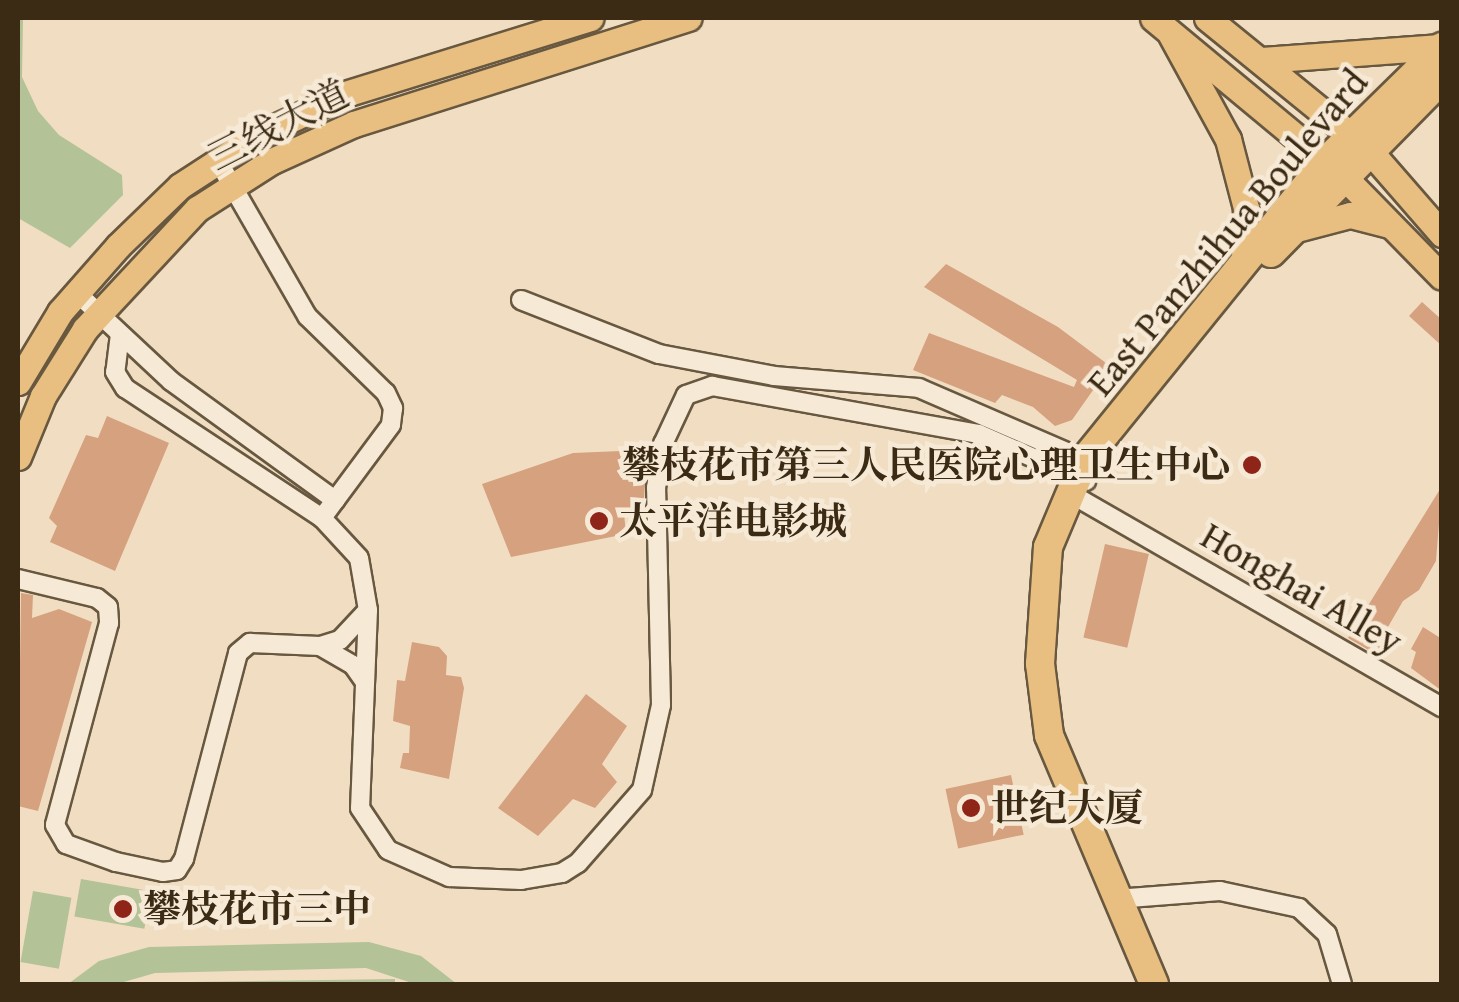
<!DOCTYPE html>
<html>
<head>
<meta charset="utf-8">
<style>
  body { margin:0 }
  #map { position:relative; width:1459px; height:1002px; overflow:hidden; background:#f1dec2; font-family:"Gentium Book Plus","Noto Serif SC",serif }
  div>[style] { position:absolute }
  .green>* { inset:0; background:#b4c298; transform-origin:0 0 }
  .building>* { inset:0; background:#d5a17f; transform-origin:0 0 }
  .roads { filter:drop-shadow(2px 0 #685840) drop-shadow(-2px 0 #685840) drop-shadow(0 2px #685840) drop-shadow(0 -2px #685840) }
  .minor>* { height:18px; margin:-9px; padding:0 9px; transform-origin:9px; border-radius:9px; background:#f6ead7 }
  .primary>* { height:25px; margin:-12.5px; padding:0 12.5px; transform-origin:12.5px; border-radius:12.5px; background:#e8bf81 }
  .trunk>* { height:28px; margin:-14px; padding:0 14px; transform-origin:14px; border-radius:14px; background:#e8bf81 }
  .dots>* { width:28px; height:28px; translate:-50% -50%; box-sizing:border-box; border:5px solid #f6ead7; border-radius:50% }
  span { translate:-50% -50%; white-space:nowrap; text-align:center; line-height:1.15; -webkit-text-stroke:9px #f6ead7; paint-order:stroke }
  .street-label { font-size:38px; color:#3b2b15 }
  .poi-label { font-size:38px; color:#3b2b15; font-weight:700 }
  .right { translate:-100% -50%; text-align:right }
  .left { translate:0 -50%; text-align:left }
  .frame { position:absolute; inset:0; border:20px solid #3b2b15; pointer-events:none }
</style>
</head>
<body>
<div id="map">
  <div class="green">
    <div style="clip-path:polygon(18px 18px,23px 18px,22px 77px,38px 111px,59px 135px,122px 175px,123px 195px,70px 248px,18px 218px)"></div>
    <div style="left:81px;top:879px;width:71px;height:38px;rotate:10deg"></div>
    <div style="left:33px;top:891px;width:39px;height:72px;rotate:10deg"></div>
    <div style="clip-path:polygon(369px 942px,421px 956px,457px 984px,415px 984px,366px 968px,155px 973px,117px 984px,68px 984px,99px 961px,149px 947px)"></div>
    <div style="clip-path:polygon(395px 979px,395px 984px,125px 984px,125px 983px)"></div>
  </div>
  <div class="building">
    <div style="clip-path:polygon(946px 264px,1058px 327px,1110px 366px,1072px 420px,1055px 426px,1033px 407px,1002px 395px,995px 403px,913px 370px,929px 333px,1074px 387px,1077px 380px,924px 287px)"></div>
    <div style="clip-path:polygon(1422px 302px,1442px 320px,1442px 346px,1409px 316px)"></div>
    <div style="clip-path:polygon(107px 416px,169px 443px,115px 571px,50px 542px,57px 526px,49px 518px,86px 435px,98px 438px)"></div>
    <div style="clip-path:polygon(621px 451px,623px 459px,647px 459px,643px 511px,624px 513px,626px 534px,511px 557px,482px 484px,573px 453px)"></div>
    <div style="clip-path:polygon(1442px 486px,1436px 561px,1419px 590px,1403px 601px,1381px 639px,1387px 642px,1379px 656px,1348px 638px)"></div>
    <div style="left:1105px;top:544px;width:45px;height:96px;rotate:13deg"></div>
    <div style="clip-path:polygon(21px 593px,33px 595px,32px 618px,59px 609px,92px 622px,38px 811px,18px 806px)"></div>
    <div style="clip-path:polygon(1423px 627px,1442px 639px,1442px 691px,1411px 668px,1416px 652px,1411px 649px)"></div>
    <div style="clip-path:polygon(412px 642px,439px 647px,447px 656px,446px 675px,461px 677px,464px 688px,449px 779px,400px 768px,403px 753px,409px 753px,410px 726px,393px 721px,397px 680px,405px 681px)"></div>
    <div style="clip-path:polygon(586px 694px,627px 726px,602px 764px,617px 782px,595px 808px,573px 799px,538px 836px,498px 808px)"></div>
    <div style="left:1011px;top:775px;width:61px;height:67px;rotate:78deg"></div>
  </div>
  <div class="roads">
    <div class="minor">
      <div style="left:218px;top:161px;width:179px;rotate:60.1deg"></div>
      <div style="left:307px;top:316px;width:110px;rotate:44.3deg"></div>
      <div style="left:386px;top:393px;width:17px;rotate:65deg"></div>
      <div style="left:393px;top:408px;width:17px;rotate:97deg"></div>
      <div style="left:391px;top:425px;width:116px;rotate:126.6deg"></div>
      <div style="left:77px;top:293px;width:129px;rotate:43.1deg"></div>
      <div style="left:171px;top:381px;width:203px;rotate:36deg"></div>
      <div style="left:521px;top:300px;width:148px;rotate:21.4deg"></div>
      <div style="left:659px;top:354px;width:117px;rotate:10.8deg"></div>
      <div style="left:774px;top:376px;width:145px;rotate:4.7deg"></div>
      <div style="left:919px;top:388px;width:189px;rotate:23.4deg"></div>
      <div style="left:120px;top:334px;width:38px;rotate:97deg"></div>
      <div style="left:115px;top:372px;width:19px;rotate:58deg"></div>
      <div style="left:125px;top:388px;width:236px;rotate:33.4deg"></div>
      <div style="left:322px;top:518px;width:54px;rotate:47.2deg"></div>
      <div style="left:359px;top:558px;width:53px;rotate:80.2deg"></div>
      <div style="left:368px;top:610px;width:198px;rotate:92.3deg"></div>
      <div style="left:360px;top:808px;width:50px;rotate:56.3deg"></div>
      <div style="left:388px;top:850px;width:67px;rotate:23.9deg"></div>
      <div style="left:449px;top:877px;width:72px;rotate:2.4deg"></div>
      <div style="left:521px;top:880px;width:42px;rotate:-9.7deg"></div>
      <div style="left:562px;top:873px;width:19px;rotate:-32deg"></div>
      <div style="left:578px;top:863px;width:97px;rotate:-48.8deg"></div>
      <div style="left:642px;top:790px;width:87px;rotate:-77.4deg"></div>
      <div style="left:661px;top:705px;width:217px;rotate:-91.3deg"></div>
      <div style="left:656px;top:488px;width:45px;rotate:-81deg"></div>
      <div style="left:663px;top:444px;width:54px;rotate:-64.9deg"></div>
      <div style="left:686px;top:395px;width:28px;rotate:-19deg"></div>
      <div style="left:712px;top:386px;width:271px;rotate:10.2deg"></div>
      <div style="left:979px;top:434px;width:117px;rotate:23.7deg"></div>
      <div style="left:1078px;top:498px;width:420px;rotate:29.9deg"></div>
      <div style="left:18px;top:579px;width:81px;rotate:13.5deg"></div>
      <div style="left:97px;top:598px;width:14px;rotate:39deg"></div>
      <div style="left:108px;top:607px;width:16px;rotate:86deg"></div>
      <div style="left:109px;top:623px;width:209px;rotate:105deg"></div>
      <div style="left:55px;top:825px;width:22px;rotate:60deg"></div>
      <div style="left:66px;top:844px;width:53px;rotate:19.8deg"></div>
      <div style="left:116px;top:862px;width:48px;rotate:12deg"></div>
      <div style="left:163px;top:872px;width:14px;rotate:-8deg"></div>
      <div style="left:177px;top:870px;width:13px;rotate:-58deg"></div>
      <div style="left:184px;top:859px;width:213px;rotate:-75.3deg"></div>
      <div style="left:238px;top:653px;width:16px;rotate:-40deg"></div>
      <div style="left:250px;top:643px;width:70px;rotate:2.5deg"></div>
      <div style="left:320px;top:646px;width:38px;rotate:30deg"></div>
      <div style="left:353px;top:665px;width:19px;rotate:55deg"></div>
      <div style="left:320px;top:646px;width:21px;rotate:-17deg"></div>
      <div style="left:340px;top:640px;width:38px;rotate:-47deg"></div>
      <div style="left:1129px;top:898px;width:91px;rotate:-4.4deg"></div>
      <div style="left:1220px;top:891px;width:81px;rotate:12.1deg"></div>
      <div style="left:1299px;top:908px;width:38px;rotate:43deg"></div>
      <div style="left:1327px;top:934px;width:52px;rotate:73.3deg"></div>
    </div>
    <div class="primary">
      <div style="left:1153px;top:18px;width:247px;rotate:39.7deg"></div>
      <div style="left:1343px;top:176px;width:141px;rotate:45.6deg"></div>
      <div style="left:1207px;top:18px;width:208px;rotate:39.1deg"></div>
      <div style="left:1368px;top:149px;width:113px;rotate:49deg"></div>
      <div style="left:1171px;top:35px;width:119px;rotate:61.3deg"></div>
      <div style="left:1228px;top:139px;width:71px;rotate:75.4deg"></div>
      <div style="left:1246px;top:208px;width:49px;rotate:92.3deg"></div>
      <div style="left:1262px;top:60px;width:179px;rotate:-4.2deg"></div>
      <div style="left:1293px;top:230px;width:59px;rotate:-14.7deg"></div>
      <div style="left:1350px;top:215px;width:40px;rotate:14.4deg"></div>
      <div style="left:18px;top:382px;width:82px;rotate:-59deg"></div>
      <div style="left:60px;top:312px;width:88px;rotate:-48.7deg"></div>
      <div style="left:118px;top:246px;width:86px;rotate:-44.1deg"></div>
      <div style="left:180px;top:186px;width:95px;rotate:-33deg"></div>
      <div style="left:260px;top:134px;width:94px;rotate:-25.2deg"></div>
      <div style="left:345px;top:94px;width:257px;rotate:-17.2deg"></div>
      <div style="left:18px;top:457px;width:66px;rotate:-67.7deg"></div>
      <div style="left:43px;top:396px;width:79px;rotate:-57.9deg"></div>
      <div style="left:85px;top:329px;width:164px;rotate:-47deg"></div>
      <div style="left:197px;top:209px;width:89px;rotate:-32.6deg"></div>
      <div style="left:272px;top:161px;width:90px;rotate:-24.3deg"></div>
      <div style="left:354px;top:124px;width:351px;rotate:-17.6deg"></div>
    </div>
    <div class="trunk">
      <div style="left:1271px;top:253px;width:244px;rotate:-45.5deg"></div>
      <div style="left:1154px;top:984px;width:270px;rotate:-112.9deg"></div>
      <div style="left:1049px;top:735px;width:72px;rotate:-97.2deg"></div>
      <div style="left:1040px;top:664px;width:117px;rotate:-86.1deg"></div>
      <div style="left:1048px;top:547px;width:95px;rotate:-67.2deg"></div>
      <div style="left:1085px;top:459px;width:383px;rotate:-51deg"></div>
      <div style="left:1326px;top:161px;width:163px;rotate:-44.5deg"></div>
    </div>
  </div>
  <div class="dots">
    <div style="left:1252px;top:465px;background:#8f2418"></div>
    <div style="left:599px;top:521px;background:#8f2418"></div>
    <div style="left:971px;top:808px;background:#8f2418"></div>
    <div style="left:123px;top:909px;background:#8f2418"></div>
  </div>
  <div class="street-label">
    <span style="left:278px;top:125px;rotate:-27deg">三线大道</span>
    <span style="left:1227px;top:232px;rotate:-50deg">East Panzhihua Boulevard</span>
    <span style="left:1302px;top:588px;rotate:30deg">Honghai Alley</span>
  </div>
  <div class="poi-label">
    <span class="right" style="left:1230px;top:465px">攀枝花市第三人民医院心理卫生中心</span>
    <span class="left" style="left:619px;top:521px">太平洋电影城</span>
    <span class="left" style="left:991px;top:808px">世纪大厦</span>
    <span class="left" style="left:143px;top:909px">攀枝花市三中</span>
  </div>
  <div class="frame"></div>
</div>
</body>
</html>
